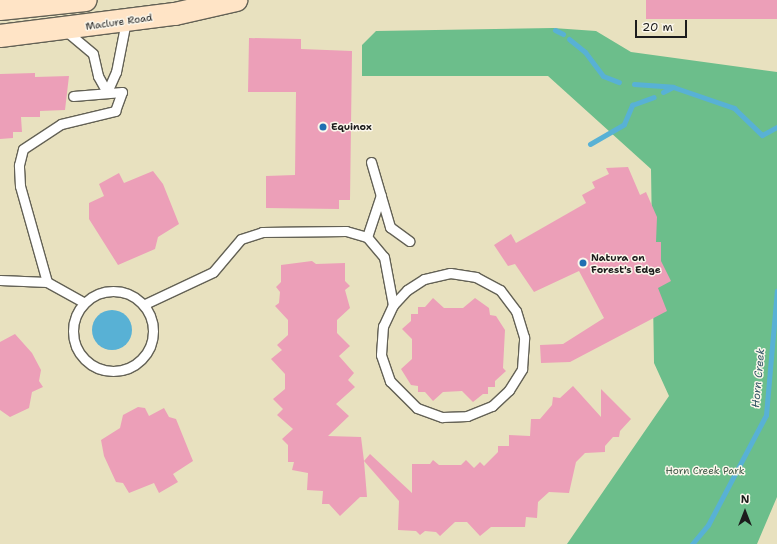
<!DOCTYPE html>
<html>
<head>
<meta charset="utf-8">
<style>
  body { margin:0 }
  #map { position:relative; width:777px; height:544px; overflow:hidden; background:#e8e1bf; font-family:"Shantell Sans",sans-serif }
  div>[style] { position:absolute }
  .forest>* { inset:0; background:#6cbe8b }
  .water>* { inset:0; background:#58b1d5 }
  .round { border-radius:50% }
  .stream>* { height:5px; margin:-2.5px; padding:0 2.5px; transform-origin:2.5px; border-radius:2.5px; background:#58b1d5 }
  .building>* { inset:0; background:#ec9fb8; transform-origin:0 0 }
  .roads { filter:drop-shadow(1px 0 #636155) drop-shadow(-1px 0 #636155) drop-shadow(0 1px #636155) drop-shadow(0 -1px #636155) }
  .lane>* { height:9px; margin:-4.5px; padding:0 4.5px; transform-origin:4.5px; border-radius:4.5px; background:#fff }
  .lane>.ring { margin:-4.5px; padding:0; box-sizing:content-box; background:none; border:9px solid #fff; border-radius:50% }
  .secondary>* { height:22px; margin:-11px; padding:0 11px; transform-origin:11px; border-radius:11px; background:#ffe4c6 }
  .dots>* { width:11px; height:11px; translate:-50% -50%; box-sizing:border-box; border:2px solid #fbf7ec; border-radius:50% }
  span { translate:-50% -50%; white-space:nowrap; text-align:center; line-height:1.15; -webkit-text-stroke:3px #fbf7ec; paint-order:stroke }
  .street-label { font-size:10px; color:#1c1c1c }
  .poi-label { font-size:10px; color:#1c1c1c; font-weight:700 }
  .left { translate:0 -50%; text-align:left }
  .park-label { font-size:10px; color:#3c5745 }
  .water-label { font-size:11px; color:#345866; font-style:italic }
  .north { position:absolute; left:725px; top:492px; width:40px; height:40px; -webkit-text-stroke:3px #fbf7ec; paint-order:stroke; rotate:0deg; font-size:11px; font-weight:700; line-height:16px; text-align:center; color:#1c1c1c }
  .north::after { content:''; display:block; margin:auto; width:14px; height:18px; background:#1c1c1c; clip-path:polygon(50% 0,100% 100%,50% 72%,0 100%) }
  .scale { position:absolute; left:635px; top:20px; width:52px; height:18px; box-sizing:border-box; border:2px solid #1c1c1c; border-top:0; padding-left:5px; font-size:12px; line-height:14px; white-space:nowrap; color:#1c1c1c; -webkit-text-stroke:3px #fbf7ec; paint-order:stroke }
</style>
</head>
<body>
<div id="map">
  <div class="forest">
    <div style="clip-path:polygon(553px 28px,596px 31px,631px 52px,777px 72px,777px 497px,757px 544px,567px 544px,669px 396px,654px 363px,651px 169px,548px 76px,362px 76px,362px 45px,376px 31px)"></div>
  </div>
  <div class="water">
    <div class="round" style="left:92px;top:310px;width:40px;height:40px"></div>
  </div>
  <div class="stream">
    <div style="left:555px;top:30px;width:9px;rotate:27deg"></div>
    <div style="left:569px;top:39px;width:21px;rotate:39deg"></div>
    <div style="left:585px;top:52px;width:30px;rotate:53deg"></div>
    <div style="left:603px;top:76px;width:17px;rotate:21deg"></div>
    <div style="left:634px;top:84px;width:39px;rotate:4deg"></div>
    <div style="left:673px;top:87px;width:65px;rotate:19deg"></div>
    <div style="left:734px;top:108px;width:39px;rotate:44deg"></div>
    <div style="left:762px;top:135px;width:17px;rotate:-28deg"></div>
    <div style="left:663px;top:92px;width:11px;rotate:-27deg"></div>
    <div style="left:590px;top:144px;width:39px;rotate:-30deg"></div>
    <div style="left:624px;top:124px;width:21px;rotate:-67deg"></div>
    <div style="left:632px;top:105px;width:23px;rotate:-20deg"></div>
    <div style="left:692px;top:544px;width:25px;rotate:-50deg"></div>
    <div style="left:708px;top:525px;width:124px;rotate:-62.2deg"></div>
    <div style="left:766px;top:415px;width:125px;rotate:-85deg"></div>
  </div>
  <div class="building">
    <div style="left:646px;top:0;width:131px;height:19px"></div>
    <div style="clip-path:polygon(249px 38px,301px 39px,301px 49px,352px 51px,350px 200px,339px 200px,339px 209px,266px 208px,266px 176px,295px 175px,296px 92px,248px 92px)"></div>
    <div style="clip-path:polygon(35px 73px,35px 77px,69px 76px,65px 110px,40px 111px,40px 117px,21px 117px,22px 132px,13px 132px,13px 138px,0 139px,0 74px)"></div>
    <div style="clip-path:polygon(628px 167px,640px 195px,646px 192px,657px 217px,656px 242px,661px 242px,661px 261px,671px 281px,658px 288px,667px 311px,570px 362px,541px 363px,540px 345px,563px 344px,604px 318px,579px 271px,534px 292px,515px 264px,508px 266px,494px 245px,511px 234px,516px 243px,586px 203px,582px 195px,595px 188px,592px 182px,609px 174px,606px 168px)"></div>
    <div style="clip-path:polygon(153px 171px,163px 184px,179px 224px,158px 237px,155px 249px,118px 265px,89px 219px,89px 203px,104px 196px,99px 184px,119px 173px,124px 183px)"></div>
    <div style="clip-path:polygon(312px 261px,316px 264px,345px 263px,345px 281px,350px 286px,345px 290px,350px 308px,337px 320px,337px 333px,350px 346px,339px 356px,354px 373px,348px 380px,355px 387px,336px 404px,349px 416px,328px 436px,361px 437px,364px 461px,370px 454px,412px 493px,412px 464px,430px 464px,433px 460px,439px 465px,461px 465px,466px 460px,474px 468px,480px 462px,484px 466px,498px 452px,498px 446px,509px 446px,509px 435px,530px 436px,531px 419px,540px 419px,552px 405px,553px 397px,560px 398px,573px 386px,601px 417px,601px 389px,631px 419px,620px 431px,619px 437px,613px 437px,605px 446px,605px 452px,585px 453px,576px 462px,569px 493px,549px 492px,538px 502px,537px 518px,526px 517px,525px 527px,491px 527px,480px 536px,467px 522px,455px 522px,440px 536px,436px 532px,425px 531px,420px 535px,416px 531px,398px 530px,399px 501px,364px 461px,367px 497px,360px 497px,340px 516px,329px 504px,322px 504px,323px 491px,307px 490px,308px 473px,292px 470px,294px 462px,288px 462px,288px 445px,282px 439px,293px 429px,277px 415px,283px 409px,273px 399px,285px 389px,285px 374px,271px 359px,282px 350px,277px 345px,288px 335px,288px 320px,275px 306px,279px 303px,280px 292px,276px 287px,281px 282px,281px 265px)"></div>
    <div style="clip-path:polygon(433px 298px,444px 308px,463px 308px,475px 298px,489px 308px,490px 315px,496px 316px,505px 330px,503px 368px,506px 371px,495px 381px,495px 387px,488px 387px,488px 394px,483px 394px,473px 402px,462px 391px,443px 392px,433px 401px,425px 392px,418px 392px,418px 386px,411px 385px,401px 369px,412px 359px,412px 339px,402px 329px,411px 321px,411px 314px,418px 314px,418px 307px,425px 307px)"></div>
    <div style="clip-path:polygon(15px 334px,32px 353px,41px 370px,39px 381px,43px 387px,32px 392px,29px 408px,10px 417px,0 410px,0 342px)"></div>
    <div style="clip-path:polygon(138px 407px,145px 408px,149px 416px,164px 408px,169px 417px,176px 419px,193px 461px,173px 474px,178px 482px,159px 493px,154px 483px,129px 493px,123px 483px,116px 482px,104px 456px,101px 440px,120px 428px,123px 415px)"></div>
  </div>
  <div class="roads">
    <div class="lane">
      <div style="left:66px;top:31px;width:35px;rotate:40deg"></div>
      <div style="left:93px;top:54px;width:23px;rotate:77deg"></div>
      <div style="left:98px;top:76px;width:18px;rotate:61deg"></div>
      <div style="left:107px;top:92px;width:22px;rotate:-66deg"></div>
      <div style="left:116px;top:72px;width:52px;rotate:-78.9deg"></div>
      <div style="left:371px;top:162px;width:68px;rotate:73.7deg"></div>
      <div style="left:390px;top:227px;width:24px;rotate:36deg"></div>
      <div style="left:367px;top:237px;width:44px;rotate:-71.6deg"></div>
      <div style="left:0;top:280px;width:47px;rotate:2.4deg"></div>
      <div style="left:47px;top:282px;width:41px;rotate:29.1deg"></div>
      <div style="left:47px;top:282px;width:100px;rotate:-105.7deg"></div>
      <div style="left:20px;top:186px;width:21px;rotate:-93deg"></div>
      <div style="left:19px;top:165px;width:16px;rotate:-76deg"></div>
      <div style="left:23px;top:149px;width:45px;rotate:-33.3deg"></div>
      <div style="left:61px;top:124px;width:56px;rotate:-13.5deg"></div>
      <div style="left:115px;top:111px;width:20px;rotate:-70deg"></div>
      <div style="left:122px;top:92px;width:49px;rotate:175.3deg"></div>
      <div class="ring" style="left:73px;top:291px;width:71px;height:71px"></div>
      <div style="left:145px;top:304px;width:75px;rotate:-25.2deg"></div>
      <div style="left:213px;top:272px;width:43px;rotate:-49.7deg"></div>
      <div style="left:241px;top:239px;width:22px;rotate:-18deg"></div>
      <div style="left:262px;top:232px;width:84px;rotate:-0.7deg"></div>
      <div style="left:346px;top:231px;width:22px;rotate:16deg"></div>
      <div style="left:367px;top:237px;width:26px;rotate:50deg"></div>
      <div style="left:384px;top:257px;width:49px;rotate:79.4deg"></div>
      <div style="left:393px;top:305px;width:23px;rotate:115deg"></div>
      <div style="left:383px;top:326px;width:29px;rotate:94deg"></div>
      <div style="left:381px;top:355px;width:28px;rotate:71deg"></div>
      <div style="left:390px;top:381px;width:38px;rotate:45deg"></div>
      <div style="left:417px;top:408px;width:27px;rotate:20deg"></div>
      <div style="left:442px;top:417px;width:25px;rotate:-2deg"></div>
      <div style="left:467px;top:416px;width:27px;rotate:-22deg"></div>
      <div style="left:492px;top:406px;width:23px;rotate:-43deg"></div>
      <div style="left:509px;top:390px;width:25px;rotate:-58deg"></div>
      <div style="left:522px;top:369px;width:32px;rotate:-86deg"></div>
      <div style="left:524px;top:337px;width:27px;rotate:-107deg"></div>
      <div style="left:516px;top:311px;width:26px;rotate:-127deg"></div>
      <div style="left:500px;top:290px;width:27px;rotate:-152deg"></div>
      <div style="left:476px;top:277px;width:26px;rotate:-171deg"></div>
      <div style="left:450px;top:273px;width:27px;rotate:167deg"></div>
      <div style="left:424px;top:279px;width:20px;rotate:147deg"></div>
      <div style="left:407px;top:290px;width:21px;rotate:133deg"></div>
    </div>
    <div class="secondary">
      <div style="left:0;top:9px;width:86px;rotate:-6deg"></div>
      <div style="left:0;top:36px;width:176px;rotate:-7.2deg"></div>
      <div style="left:175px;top:14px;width:63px;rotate:-12.9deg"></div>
    </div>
  </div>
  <div class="dots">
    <div style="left:323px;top:127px;background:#1f6fb2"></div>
    <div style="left:583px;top:263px;background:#1f6fb2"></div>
  </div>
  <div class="street-label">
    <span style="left:119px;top:22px;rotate:-8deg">Maclure Road</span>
  </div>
  <div class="poi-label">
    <span class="left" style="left:331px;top:127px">Equinox</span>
    <span class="left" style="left:591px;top:263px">Natura on<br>Forest's Edge</span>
  </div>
  <div class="park-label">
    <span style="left:705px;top:471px">Horn Creek Park</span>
  </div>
  <div class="water-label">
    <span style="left:759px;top:378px;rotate:-85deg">Horn Creek</span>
  </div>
  <div class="north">N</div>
  <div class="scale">20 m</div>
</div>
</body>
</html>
